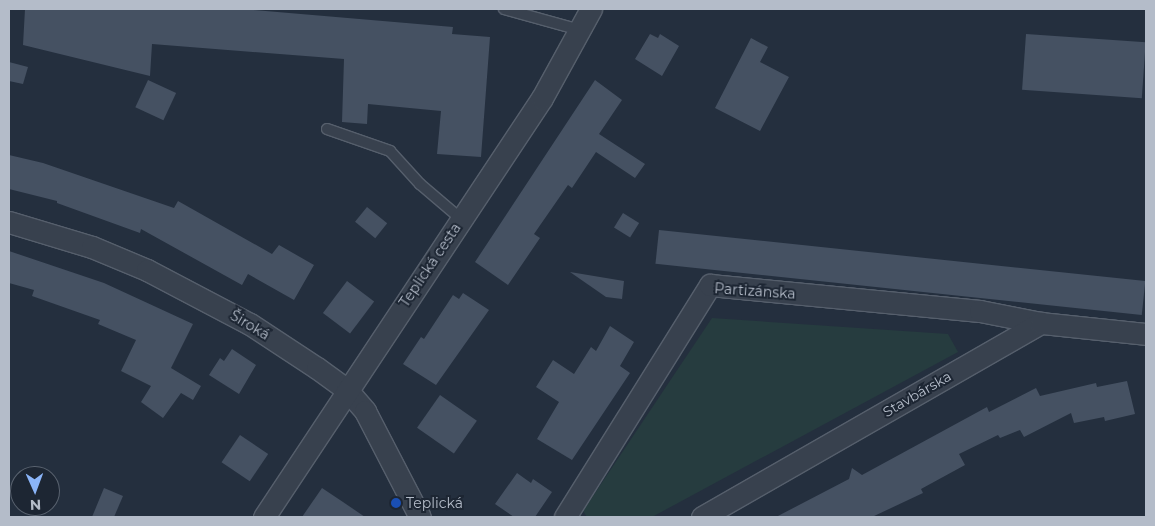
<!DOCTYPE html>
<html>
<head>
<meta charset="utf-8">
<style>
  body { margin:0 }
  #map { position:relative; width:1155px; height:526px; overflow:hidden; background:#242f3e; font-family:Montserrat,sans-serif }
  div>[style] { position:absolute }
  .green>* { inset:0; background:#263c3f }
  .building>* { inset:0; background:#455162; transform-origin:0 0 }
  .roads { filter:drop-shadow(1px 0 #565f6c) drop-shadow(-1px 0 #565f6c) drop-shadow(0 1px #565f6c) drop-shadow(0 -1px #565f6c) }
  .service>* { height:10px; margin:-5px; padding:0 5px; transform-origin:5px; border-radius:5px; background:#38414e }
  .minor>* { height:21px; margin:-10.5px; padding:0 10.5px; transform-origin:10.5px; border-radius:10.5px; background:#38414e }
  .dots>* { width:14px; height:14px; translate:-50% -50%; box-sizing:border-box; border:2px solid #1d2633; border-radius:50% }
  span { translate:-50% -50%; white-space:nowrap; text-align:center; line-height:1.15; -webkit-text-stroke:4px #1d2633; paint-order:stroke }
  .street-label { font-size:14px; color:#b4bcc9 }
  .poi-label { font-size:14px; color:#b4bcc9 }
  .left { translate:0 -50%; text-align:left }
  .frame { position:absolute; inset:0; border:10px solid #b4bcc9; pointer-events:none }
  .north { position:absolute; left:10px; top:466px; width:50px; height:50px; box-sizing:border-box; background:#1d2633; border:1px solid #59626f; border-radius:50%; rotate:178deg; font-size:14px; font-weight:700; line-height:20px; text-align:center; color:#b4bcc9 }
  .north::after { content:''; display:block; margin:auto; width:18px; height:22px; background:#8ab4f8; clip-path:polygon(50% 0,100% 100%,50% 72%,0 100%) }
</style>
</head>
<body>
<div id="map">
  <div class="green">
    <div style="clip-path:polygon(712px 318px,948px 334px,958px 352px,652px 517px,587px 517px,583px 511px)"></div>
  </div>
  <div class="building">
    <div style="clip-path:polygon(25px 9px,242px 9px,453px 27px,452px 34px,490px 37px,481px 157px,437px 154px,441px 111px,368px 104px,367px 124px,342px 122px,344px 59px,152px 44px,150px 76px,23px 45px)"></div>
    <div style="clip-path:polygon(650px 34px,658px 38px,660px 34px,679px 46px,662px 76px,635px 59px)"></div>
    <div style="left:1026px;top:34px;width:120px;height:56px;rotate:4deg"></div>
    <div style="clip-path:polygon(751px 38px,768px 47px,760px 62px,789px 77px,760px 131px,715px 108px)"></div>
    <div style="clip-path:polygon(9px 62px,28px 67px,23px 84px,9px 81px)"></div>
    <div style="left:148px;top:80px;width:31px;height:30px;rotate:25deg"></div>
    <div style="clip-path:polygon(595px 80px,622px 100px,599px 134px,645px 164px,635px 178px,596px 152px,572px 188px,568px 185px,534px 234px,540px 238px,508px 285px,475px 262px)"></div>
    <div style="clip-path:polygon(9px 155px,43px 163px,174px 208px,178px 201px,272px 254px,279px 245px,314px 265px,294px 300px,248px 274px,242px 285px,141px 229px,140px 233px,57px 203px,57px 201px,9px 189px)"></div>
    <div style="left:367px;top:207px;width:26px;height:19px;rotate:39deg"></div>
    <div style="left:623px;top:213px;width:19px;height:17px;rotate:32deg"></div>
    <div style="left:659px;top:230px;width:489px;height:34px;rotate:6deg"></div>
    <div style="clip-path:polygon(9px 251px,104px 283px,193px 324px,171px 368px,201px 386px,193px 400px,181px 393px,163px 418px,141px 402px,151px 386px,121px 371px,136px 340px,98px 324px,100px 320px,32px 296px,34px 290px,9px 283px)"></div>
    <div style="clip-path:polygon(570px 272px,624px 281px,622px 299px,606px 297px)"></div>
    <div style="left:347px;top:281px;width:34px;height:40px;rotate:37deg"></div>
    <div style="clip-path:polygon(463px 293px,489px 310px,436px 385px,403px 364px,421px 337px,424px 339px,453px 295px,459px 299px)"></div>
    <div style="clip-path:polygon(610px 326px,634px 342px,620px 366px,630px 373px,572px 460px,537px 439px,559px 402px,536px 387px,553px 360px,574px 374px,591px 347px,596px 351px)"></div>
    <div style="clip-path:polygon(232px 349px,256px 365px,239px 394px,209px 375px,220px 358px,224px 361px)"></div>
    <div style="clip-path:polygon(1127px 381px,1135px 414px,1105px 421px,1104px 417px,1074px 423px,1071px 413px,1024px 437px,1020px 430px,1000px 438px,998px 435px,959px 454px,965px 465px,921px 489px,923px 493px,872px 517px,776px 517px,849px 479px,852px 468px,862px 475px,987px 407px,989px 412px,1036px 388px,1040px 396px,1096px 383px,1097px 387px)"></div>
    <div style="left:440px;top:395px;width:45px;height:40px;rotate:35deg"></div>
    <div style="left:240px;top:435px;width:34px;height:33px;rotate:34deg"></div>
    <div style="clip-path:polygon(517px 473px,531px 483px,533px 479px,552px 492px,535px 517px,514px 517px,495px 504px)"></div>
    <div style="clip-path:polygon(104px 488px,123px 496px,114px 517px,92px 517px)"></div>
    <div style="clip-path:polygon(322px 488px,343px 502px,365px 517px,302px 517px)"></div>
  </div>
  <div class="roads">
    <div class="service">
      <div style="left:504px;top:9px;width:79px;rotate:15.4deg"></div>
      <div style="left:327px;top:129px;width:67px;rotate:19.2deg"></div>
      <div style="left:390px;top:151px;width:45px;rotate:47.7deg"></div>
      <div style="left:420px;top:184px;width:54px;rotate:40.5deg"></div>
    </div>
    <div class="minor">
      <div style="left:9px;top:222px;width:87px;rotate:16.8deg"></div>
      <div style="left:92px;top:247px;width:60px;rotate:22.7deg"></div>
      <div style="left:147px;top:270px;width:116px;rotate:27.7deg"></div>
      <div style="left:250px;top:324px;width:80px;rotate:33.3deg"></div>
      <div style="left:317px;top:368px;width:37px;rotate:36deg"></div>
      <div style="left:347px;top:390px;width:28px;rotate:49deg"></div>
      <div style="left:365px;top:411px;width:119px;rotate:62.6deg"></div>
      <div style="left:264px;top:517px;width:503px;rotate:-56.44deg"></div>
      <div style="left:542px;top:98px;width:102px;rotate:-61.2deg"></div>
      <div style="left:565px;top:517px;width:274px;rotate:-58deg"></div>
      <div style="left:710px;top:285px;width:271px;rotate:5.5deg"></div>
      <div style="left:980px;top:311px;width:62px;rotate:11.1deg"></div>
      <div style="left:702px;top:517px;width:391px;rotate:-29.8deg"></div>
      <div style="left:1041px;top:323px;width:106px;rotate:6deg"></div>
    </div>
  </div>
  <div class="dots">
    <div style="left:396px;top:503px;background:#1a4fb4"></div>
  </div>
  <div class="street-label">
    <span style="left:430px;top:265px;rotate:-56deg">Teplická cesta</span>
    <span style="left:755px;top:291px;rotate:4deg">Partizánska</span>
    <span style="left:250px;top:325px;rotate:31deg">Široká</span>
    <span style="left:917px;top:394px;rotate:-30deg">Stavbárska</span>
  </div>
  <div class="poi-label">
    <span class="left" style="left:406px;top:503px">Teplická</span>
  </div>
  <div class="frame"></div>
  <div class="north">N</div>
</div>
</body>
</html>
